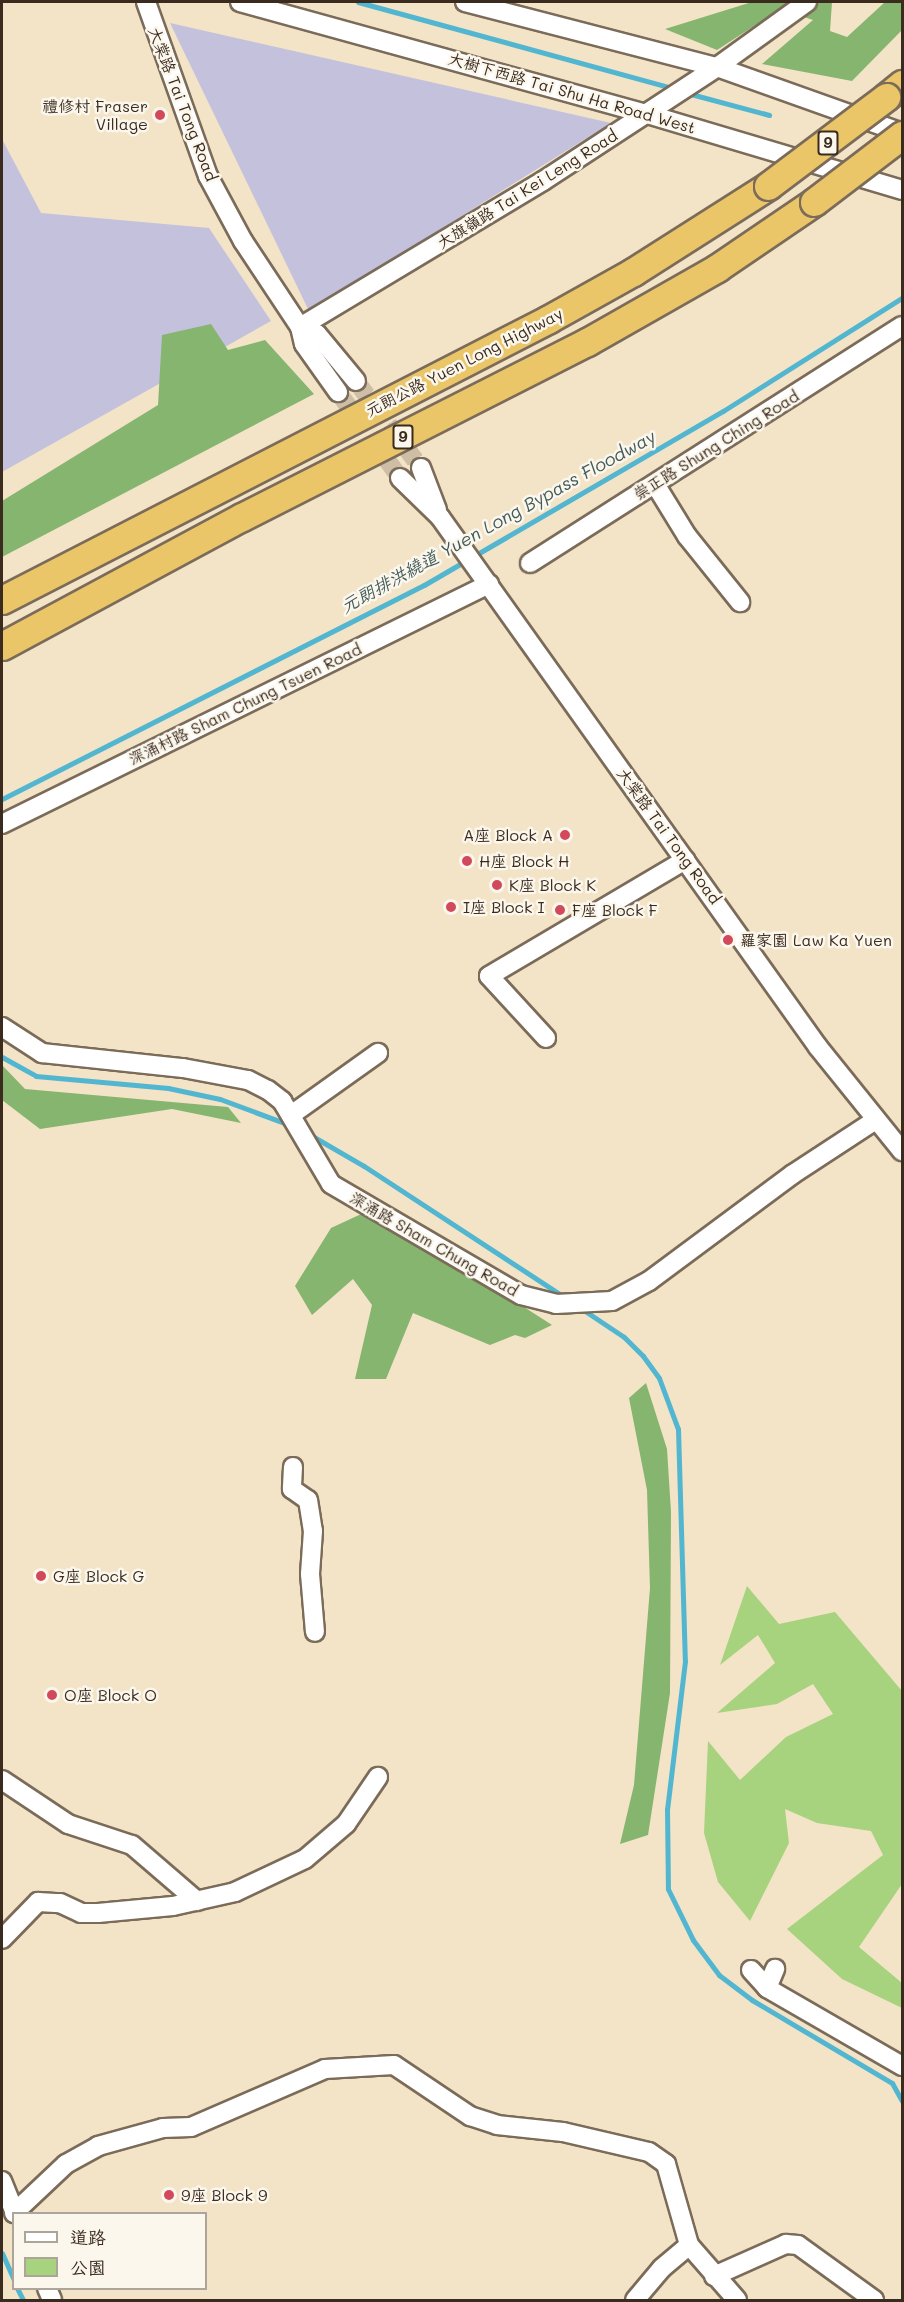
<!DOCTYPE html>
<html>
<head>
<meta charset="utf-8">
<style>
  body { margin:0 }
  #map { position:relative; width:904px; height:2302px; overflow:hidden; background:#f3e3c7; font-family:Mali,"LXGW WenKai TC",sans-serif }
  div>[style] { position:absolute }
  .industrial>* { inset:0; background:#c3c1dc }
  .green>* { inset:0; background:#a7d37f }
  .forest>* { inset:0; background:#85b56e }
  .stream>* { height:5px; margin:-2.5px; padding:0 2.5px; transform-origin:2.5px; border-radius:2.5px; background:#52b6d0 }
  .minor-tunnel>* { height:18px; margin-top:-9px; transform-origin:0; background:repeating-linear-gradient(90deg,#cebea5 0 18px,transparent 0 27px) }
  .roads { filter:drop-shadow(2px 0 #7b6b59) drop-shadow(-2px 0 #7b6b59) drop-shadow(0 2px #7b6b59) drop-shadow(0 -2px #7b6b59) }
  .minor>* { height:18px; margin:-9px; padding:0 9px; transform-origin:9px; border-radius:9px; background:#fff }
  .highway>* { height:27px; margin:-13.5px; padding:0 13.5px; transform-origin:13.5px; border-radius:13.5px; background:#ebc669 }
  .bridges { filter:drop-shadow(2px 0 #7b6b59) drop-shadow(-2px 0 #7b6b59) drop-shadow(0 2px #7b6b59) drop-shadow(0 -2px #7b6b59) }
  .highway-bridge>* { height:27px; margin:-13.5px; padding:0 13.5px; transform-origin:13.5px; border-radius:13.5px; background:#ebc669 }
  .dots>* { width:16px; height:16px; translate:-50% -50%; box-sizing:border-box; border:3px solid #fbf7ec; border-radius:50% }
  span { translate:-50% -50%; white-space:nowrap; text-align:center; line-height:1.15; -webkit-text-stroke:5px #fbf7ec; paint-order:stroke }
  .shield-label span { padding:2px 4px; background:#fbf7ec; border:2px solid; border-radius:4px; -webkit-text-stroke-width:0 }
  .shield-label { font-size:15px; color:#3b2a1e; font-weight:700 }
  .street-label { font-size:16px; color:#3b2a1e }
  .poi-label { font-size:16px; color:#3b2a1e }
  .right { translate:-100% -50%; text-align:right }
  .left { translate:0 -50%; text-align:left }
  .water-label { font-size:18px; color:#435b5c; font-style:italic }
  .frame { position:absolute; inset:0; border:3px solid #3b2a1e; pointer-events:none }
  .legend { position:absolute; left:12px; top:2212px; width:195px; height:78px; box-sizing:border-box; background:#fbf7ec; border:2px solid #aea59a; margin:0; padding:8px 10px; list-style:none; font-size:18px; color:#3b2a1e }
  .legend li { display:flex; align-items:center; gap:12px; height:30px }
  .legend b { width:30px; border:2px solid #aea59a }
</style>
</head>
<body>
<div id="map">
  <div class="industrial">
    <div style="clip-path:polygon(170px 23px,611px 123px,309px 311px)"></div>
    <div style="clip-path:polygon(2px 139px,41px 213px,209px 228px,271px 321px,2px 472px)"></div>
  </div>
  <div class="green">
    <div style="clip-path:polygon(747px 1586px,779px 1624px,835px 1612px,902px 1691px,902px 1884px,859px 1947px,902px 1983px,902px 2008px,842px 1979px,787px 1929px,883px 1855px,871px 1831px,817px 1823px,785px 1809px,789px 1843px,750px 1921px,718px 1882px,704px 1833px,708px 1741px,740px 1780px,786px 1737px,833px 1714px,813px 1684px,777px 1704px,717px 1713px,775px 1663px,758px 1635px,720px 1665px)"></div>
  </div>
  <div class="forest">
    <div style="clip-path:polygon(752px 2px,832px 2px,830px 31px,847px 37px,885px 2px,902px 2px,902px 30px,852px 81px,762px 64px,813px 20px,780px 9px,717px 50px,665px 29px)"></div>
    <div style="clip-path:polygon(211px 324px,228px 350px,265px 340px,314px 394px,2px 557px,2px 501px,158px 405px,162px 335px)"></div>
    <div style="clip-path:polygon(2px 1065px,25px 1089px,228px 1107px,241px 1123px,172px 1109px,40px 1129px,2px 1100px)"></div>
    <div style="clip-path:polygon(372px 1209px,552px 1325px,525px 1338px,515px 1335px,490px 1345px,413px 1313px,386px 1379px,355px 1379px,372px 1305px,353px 1279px,312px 1315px,295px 1286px,331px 1228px)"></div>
    <div style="clip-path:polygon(646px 1383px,667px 1449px,671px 1512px,670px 1693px,648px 1835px,620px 1844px,634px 1785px,650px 1588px,647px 1490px,629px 1398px)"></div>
  </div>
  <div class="stream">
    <div style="left:358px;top:2px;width:329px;rotate:15.3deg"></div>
    <div style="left:687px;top:93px;width:85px;rotate:15deg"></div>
    <div style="left:2px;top:799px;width:473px;rotate:-26.9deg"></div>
    <div style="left:424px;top:585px;width:346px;rotate:-30.2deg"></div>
    <div style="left:723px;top:411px;width:212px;rotate:-32.3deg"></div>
    <div style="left:2px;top:1057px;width:39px;rotate:29deg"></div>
    <div style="left:36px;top:1076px;width:133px;rotate:5.2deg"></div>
    <div style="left:168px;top:1088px;width:53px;rotate:11.9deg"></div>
    <div style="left:220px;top:1099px;width:75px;rotate:20.4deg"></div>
    <div style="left:307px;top:1133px;width:66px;rotate:30.1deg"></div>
    <div style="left:364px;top:1166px;width:243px;rotate:33.2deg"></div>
    <div style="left:582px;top:1309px;width:50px;rotate:33.7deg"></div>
    <div style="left:624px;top:1337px;width:27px;rotate:45deg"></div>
    <div style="left:643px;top:1356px;width:27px;rotate:54deg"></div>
    <div style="left:659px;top:1378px;width:54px;rotate:69.6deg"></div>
    <div style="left:678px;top:1429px;width:232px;rotate:88.3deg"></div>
    <div style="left:685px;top:1661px;width:149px;rotate:96.9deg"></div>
    <div style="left:667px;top:1809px;width:80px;rotate:89.3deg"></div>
    <div style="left:668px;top:1889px;width:57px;rotate:63.9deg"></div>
    <div style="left:693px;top:1940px;width:44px;rotate:53.4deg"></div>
    <div style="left:719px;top:1975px;width:41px;rotate:37.1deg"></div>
    <div style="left:752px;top:2000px;width:163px;rotate:30.7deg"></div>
    <div style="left:892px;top:2083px;width:21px;rotate:61deg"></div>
    <div style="left:2px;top:2253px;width:30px;rotate:66deg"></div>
    <div style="left:17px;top:2288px;width:13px;rotate:63deg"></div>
  </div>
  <div class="minor-tunnel">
    <div style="left:356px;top:381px;width:109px;rotate:53.2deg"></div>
    <div style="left:338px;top:392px;width:106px;rotate:54.2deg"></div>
  </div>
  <div class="roads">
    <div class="minor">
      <div style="left:146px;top:2px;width:185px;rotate:70.4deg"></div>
      <div style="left:208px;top:176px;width:74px;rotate:61.7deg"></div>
      <div style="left:243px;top:241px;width:103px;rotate:56.5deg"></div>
      <div style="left:300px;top:327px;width:17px;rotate:77deg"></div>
      <div style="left:304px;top:344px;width:59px;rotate:54.7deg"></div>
      <div style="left:240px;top:2px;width:422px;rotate:15.4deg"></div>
      <div style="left:647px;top:114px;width:266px;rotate:16.6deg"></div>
      <div style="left:465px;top:2px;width:260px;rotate:14.5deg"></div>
      <div style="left:717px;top:67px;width:196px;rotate:19.6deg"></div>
      <div style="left:300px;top:327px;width:283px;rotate:-31deg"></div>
      <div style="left:543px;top:181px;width:208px;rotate:-33.2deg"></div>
      <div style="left:717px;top:67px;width:111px;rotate:-35.8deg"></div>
      <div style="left:300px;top:327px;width:18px;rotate:22deg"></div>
      <div style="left:317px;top:334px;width:61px;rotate:50.3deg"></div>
      <div style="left:421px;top:468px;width:45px;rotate:69.1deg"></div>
      <div style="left:400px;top:478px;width:56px;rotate:44.3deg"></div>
      <div style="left:440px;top:517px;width:651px;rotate:54.5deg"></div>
      <div style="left:818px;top:1047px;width:134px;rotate:51.1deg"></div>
      <div style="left:655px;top:484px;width:61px;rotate:58.4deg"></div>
      <div style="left:687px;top:536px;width:85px;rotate:51.2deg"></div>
      <div style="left:530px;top:563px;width:441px;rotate:-32.5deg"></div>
      <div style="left:2px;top:824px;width:543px;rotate:-26.23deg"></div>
      <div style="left:2px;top:1027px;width:48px;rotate:33deg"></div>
      <div style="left:42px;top:1053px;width:142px;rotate:6.1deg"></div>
      <div style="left:183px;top:1068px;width:66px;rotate:10.5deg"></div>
      <div style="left:248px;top:1080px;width:22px;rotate:27deg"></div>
      <div style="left:268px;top:1090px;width:18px;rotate:38deg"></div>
      <div style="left:282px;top:1101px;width:96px;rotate:59.4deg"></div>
      <div style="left:331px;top:1184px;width:220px;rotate:30.3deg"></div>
      <div style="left:521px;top:1295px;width:36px;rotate:14deg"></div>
      <div style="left:556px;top:1304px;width:56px;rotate:-3.1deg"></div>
      <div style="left:612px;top:1301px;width:42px;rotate:-28.4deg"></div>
      <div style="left:649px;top:1281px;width:179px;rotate:-36.6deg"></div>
      <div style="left:793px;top:1174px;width:97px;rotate:-33.2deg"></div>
      <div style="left:546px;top:1038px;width:84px;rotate:-132.6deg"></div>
      <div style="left:489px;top:976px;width:228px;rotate:-30.6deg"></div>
      <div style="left:291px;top:1115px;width:107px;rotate:-35.5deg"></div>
      <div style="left:293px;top:1467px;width:22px;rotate:93deg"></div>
      <div style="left:292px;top:1489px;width:19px;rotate:35deg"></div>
      <div style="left:308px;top:1500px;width:31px;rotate:81deg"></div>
      <div style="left:313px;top:1531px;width:43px;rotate:94deg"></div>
      <div style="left:310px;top:1574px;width:58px;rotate:85.1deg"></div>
      <div style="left:2px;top:1780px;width:79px;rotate:33.7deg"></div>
      <div style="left:68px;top:1824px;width:67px;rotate:18.2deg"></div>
      <div style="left:132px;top:1845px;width:86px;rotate:40.7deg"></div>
      <div style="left:2px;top:1939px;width:52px;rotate:-45.8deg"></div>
      <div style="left:38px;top:1902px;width:22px;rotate:3deg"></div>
      <div style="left:60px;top:1903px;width:23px;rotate:25deg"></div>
      <div style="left:81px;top:1913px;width:17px"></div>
      <div style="left:98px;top:1913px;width:75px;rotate:-5.3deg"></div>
      <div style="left:173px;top:1906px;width:64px;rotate:-12.7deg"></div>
      <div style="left:235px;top:1892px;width:77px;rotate:-25.2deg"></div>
      <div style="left:305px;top:1859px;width:54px;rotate:-40.5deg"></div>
      <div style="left:346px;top:1824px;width:57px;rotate:-55.8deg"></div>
      <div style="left:751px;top:1970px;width:24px;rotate:48deg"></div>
      <div style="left:767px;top:1988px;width:156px;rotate:30deg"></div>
      <div style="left:767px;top:1988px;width:21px;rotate:-67deg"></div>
      <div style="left:2px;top:2181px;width:35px;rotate:68deg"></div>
      <div style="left:14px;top:2213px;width:71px;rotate:-43.3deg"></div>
      <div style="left:66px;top:2164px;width:37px;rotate:-29deg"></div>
      <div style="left:98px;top:2146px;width:67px;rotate:-15.5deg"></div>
      <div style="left:163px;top:2128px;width:28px;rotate:-2deg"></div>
      <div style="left:191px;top:2127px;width:146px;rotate:-23.4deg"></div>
      <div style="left:325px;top:2069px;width:69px;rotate:-3.3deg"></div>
      <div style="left:394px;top:2065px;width:92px;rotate:33.9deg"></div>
      <div style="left:470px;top:2116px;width:28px;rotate:18deg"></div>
      <div style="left:497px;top:2125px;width:66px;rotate:6.1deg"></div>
      <div style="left:563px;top:2132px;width:88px;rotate:13.1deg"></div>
      <div style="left:649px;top:2152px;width:21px;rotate:35deg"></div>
      <div style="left:666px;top:2164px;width:84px;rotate:74.1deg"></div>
      <div style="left:689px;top:2245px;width:73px;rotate:48.9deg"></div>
      <div style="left:714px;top:2276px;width:79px;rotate:-24deg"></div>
      <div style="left:786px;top:2244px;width:12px;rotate:5deg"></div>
      <div style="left:798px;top:2245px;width:94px;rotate:35.9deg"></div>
      <div style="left:47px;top:2288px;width:13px;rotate:67deg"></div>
      <div style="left:635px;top:2300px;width:42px;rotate:-49.8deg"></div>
      <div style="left:662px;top:2268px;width:35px;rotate:-40deg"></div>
    </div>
    <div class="highway">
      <div style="left:886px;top:97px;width:21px;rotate:-39deg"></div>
      <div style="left:2px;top:600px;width:615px;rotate:-27.19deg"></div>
      <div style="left:549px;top:319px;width:96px;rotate:-29.2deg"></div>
      <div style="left:633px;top:272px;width:160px;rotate:-32.5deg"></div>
      <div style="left:2px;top:646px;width:272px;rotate:-28.3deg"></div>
      <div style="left:242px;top:517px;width:387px;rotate:-26.9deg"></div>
      <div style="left:587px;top:342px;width:150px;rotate:-29.6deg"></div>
      <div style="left:717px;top:268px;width:117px;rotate:-34.2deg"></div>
    </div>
  </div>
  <div class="bridges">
    <div class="highway-bridge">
      <div style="left:768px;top:186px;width:148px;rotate:-37deg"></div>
      <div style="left:814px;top:202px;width:111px;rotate:-37.3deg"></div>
    </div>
  </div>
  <div class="dots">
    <div style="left:160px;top:115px;background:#d1495b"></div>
    <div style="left:565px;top:835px;background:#d1495b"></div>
    <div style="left:467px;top:861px;background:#d1495b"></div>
    <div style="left:497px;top:885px;background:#d1495b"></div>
    <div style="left:451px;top:907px;background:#d1495b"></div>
    <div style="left:560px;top:910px;background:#d1495b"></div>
    <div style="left:728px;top:940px;background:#d1495b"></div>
    <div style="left:41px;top:1576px;background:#d1495b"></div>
    <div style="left:52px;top:1695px;background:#d1495b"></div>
    <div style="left:169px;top:2195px;background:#d1495b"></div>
  </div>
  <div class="shield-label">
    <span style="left:828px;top:143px">9</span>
    <span style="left:403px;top:437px">9</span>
  </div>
  <div class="street-label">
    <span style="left:572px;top:93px;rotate:16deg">大樹下西路 Tai Shu Ha Road West</span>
    <span style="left:183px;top:104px;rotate:69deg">大棠路 Tai Tong Road</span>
    <span style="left:527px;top:189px;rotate:-32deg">大旗嶺路 Tai Kei Leng Road</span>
    <span style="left:464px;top:362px;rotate:-27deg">元朗公路 Yuen Long Highway</span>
    <span style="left:716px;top:445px;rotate:-32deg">崇正路 Shung Ching Road</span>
    <span style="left:245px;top:704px;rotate:-26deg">深涌村路 Sham Chung Tsuen Road</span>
    <span style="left:669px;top:836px;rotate:54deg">大棠路 Tai Tong Road</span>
    <span style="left:434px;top:1244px;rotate:30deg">深涌路 Sham Chung Road</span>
  </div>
  <div class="poi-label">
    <span class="right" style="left:148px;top:115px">禮修村 Fraser<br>Village</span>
    <span class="right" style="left:553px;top:835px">A座 Block A</span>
    <span class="left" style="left:479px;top:861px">H座 Block H</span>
    <span class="left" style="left:509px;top:885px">K座 Block K</span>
    <span class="left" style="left:463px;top:907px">I座 Block I</span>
    <span class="left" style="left:572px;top:910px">F座 Block F</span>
    <span class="left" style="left:740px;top:940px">羅家園 Law Ka Yuen</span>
    <span class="left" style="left:53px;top:1576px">G座 Block G</span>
    <span class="left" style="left:64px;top:1695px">O座 Block O</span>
    <span class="left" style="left:181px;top:2195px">9座 Block 9</span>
  </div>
  <div class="water-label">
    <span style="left:498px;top:521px;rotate:-29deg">元朗排洪繞道 Yuen Long Bypass Floodway</span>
  </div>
  <div class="frame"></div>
  <ul class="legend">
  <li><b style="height:8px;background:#fff"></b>道路</li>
  <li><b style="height:16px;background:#a7d37f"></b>公園</li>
  </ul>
</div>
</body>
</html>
